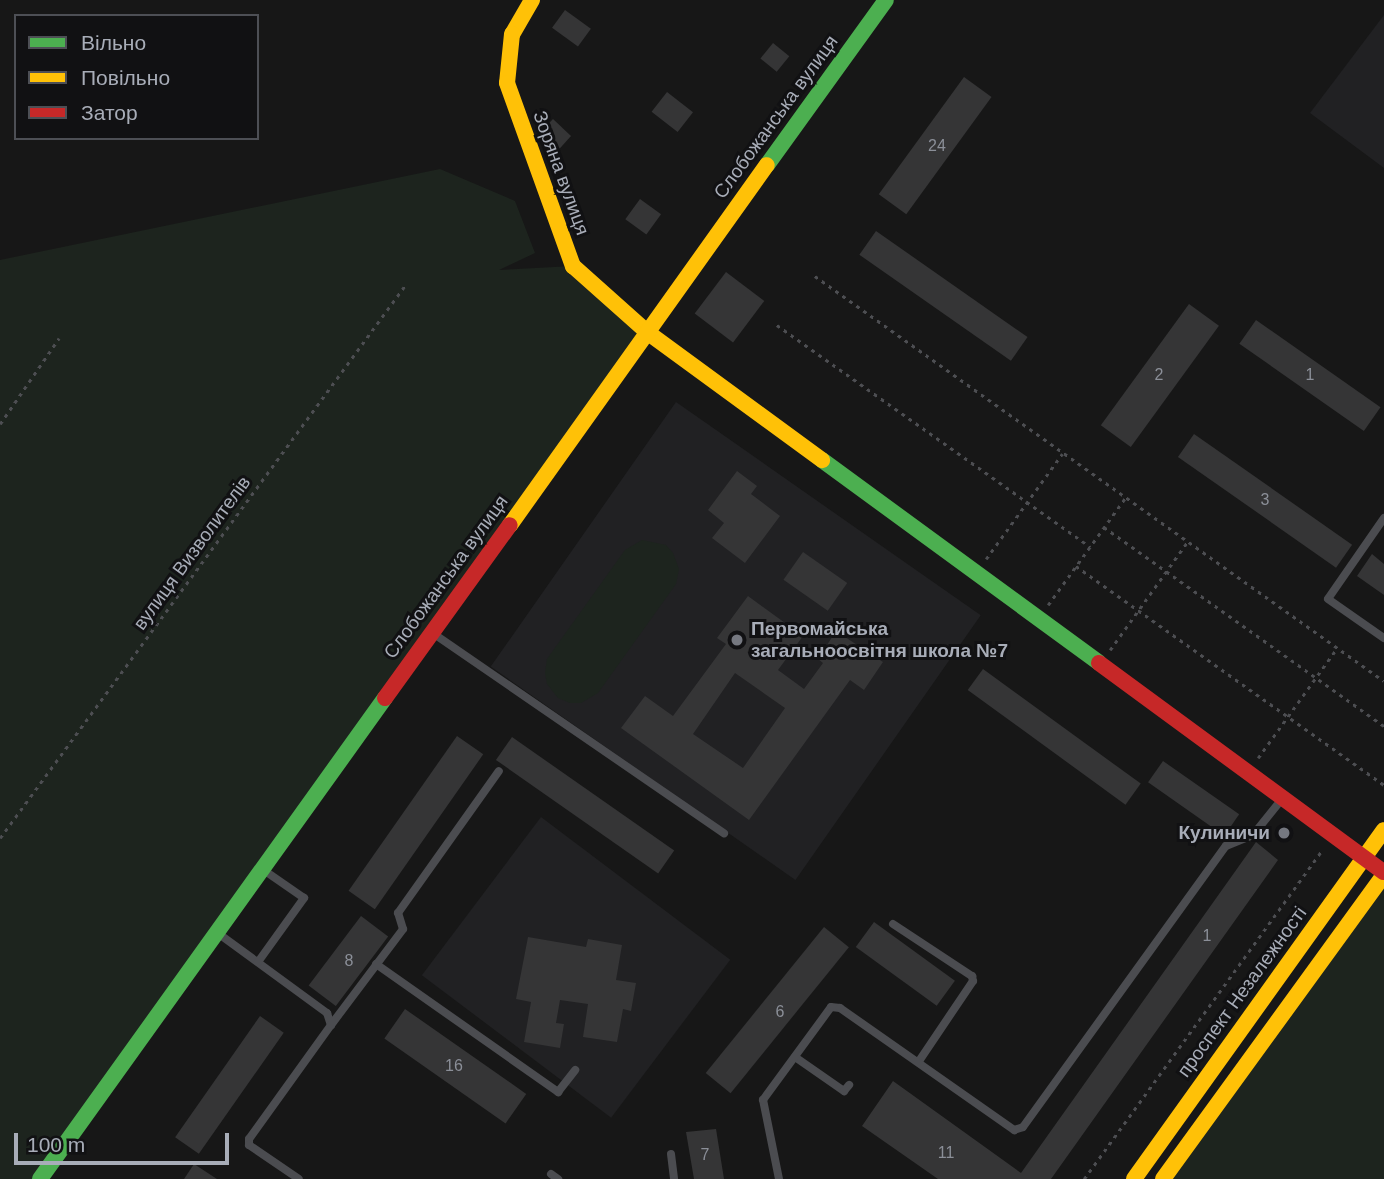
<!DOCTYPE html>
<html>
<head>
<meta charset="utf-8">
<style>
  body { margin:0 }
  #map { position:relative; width:1384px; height:1179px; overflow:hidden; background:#171717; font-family:Arial,sans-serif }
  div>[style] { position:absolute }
  .built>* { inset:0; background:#212123; transform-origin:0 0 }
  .green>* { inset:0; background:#1d241e }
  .building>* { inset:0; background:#353536; transform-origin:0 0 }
  .path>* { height:2.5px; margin-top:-1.25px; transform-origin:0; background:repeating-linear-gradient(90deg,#4d4e52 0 3.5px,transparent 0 8.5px) }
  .lane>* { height:8px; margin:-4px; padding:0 4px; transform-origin:4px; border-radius:4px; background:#4b4c50 }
  .fast>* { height:16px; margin:-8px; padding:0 8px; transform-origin:8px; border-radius:8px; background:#4caf50 }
  .slow>* { height:16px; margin:-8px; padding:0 8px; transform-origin:8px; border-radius:8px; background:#ffc107 }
  .jam>* { height:16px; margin:-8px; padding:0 8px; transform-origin:8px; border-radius:8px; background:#c62828 }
  .dots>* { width:19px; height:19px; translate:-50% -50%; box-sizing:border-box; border:4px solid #111113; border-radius:50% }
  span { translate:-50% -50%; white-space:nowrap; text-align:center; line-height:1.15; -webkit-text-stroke:6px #111113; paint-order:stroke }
  .number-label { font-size:16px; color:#8b8f98 }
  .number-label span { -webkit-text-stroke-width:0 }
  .street-label { font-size:19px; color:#a8adb8 }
  .poi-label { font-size:19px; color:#a8adb8; font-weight:700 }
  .left { translate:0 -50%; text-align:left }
  .right { translate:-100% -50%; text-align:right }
  .legend { position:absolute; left:14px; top:14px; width:245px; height:126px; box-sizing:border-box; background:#111113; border:2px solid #4d4f55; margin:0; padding:9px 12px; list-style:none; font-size:21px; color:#a8adb8 }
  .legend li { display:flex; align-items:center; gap:14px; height:35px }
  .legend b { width:35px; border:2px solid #4d4f55 }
  .scale { position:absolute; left:14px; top:1133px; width:215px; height:32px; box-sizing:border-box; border:4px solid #a8adb8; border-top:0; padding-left:9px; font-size:21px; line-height:24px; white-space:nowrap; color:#a8adb8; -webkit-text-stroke:5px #111113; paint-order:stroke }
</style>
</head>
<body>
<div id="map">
  <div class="built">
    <div style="clip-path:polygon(1384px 15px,1384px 168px,1310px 113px)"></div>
    <div style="left:676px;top:402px;width:372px;height:323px;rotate:35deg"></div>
    <div style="left:541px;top:817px;width:237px;height:198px;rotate:37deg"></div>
  </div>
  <div class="green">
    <div style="clip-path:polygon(440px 169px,515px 201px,535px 253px,499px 270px,573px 266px,647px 332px,40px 1179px,0 1179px,0 260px)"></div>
    <div style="clip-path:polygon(642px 540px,666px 545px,673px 553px,679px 569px,676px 584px,598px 693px,581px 703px,570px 703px,558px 698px,547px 684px,545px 673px,547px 659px,625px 550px)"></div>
    <div style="clip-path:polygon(1384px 882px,1384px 1179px,1167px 1179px)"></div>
  </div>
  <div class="building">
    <div style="left:565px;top:10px;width:32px;height:22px;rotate:36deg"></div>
    <div style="left:773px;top:43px;width:21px;height:20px;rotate:39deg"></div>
    <div style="left:964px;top:77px;width:34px;height:145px;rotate:36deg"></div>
    <div style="left:667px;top:92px;width:33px;height:25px;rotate:38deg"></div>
    <div style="clip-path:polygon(553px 119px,571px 136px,553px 156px,540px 133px)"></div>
    <div style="left:640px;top:199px;width:26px;height:25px;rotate:36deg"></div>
    <div style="left:876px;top:231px;width:185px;height:29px;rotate:35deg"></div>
    <div style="left:726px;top:272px;width:48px;height:52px;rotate:37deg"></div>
    <div style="left:1189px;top:304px;width:37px;height:150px;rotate:36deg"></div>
    <div style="left:1256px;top:320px;width:152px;height:29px;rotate:35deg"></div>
    <div style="left:1194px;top:434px;width:193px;height:28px;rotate:35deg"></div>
    <div style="clip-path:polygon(737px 471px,757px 486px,751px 494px,780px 516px,745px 563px,712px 538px,724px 523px,708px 510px)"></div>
    <div style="left:803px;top:552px;width:54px;height:34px;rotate:35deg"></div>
    <div style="clip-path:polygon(1372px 554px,1384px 564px,1384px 595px,1357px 576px)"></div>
    <div style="clip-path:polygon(evenodd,748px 596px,803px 636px,778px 670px,804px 689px,823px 663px,818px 659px,836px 631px,883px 662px,864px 690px,850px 680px,749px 820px,621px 728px,645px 696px,673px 716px,726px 644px,717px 638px,748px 596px,735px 673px,785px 708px,743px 768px,693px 734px,735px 673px)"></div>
    <div style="left:983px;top:669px;width:195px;height:26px;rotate:36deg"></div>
    <div style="left:457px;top:736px;width:32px;height:189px;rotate:35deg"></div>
    <div style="left:512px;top:737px;width:198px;height:28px;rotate:35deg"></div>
    <div style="left:1163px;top:761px;width:93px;height:26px;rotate:35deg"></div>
    <div style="clip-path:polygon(1256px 842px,1278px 860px,1051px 1179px,938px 1179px,862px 1126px,893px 1081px,1021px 1173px)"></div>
    <div style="left:361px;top:916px;width:34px;height:87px;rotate:37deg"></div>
    <div style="left:874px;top:922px;width:100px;height:31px;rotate:36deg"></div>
    <div style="left:824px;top:927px;width:32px;height:188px;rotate:39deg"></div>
    <div style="clip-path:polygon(528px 937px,586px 947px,588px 939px,622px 945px,616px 980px,636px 983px,631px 1011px,623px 1009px,617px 1042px,583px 1037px,588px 1004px,560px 1000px,556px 1023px,564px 1024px,560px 1048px,524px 1042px,531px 1002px,516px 999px)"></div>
    <div style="left:405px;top:1009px;width:148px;height:36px;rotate:35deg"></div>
    <div style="left:260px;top:1016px;width:29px;height:148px;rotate:35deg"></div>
    <div style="clip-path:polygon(716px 1129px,724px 1179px,694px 1179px,686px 1132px)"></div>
    <div style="clip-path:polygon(194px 1164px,217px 1179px,184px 1179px)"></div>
  </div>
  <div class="path">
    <div style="left:815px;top:276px;width:698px;rotate:35.44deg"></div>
    <div style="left:777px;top:325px;width:384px;rotate:35.3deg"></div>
    <div style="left:0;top:424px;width:104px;rotate:-55.5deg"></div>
    <div style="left:1104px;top:527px;width:344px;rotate:35.4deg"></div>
    <div style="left:986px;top:559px;width:130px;rotate:-54.1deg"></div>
    <div style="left:1076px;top:566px;width:378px;rotate:35.4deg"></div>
    <div style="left:1048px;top:605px;width:133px;rotate:-54.2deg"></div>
    <div style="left:1110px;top:650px;width:134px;rotate:-54.4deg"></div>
    <div style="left:1258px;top:758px;width:135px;rotate:-54.3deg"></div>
    <div style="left:0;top:838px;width:687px;rotate:-53.76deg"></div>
    <div style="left:1084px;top:1179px;width:406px;rotate:-54.1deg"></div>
  </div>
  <div class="lane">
    <div style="left:1384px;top:518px;width:98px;rotate:124.7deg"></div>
    <div style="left:1328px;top:599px;width:68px;rotate:34.9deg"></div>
    <div style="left:434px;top:634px;width:352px;rotate:34.5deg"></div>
    <div style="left:893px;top:924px;width:95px;rotate:33.4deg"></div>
    <div style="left:972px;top:976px;width:5px;rotate:79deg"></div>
    <div style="left:973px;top:981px;width:97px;rotate:124deg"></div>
    <div style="left:219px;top:934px;width:134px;rotate:36.2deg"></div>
    <div style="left:327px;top:1013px;width:13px;rotate:72deg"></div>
    <div style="left:331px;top:1025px;width:140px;rotate:125.7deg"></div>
    <div style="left:249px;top:1139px;width:6px;rotate:90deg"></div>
    <div style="left:249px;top:1145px;width:60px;rotate:34.2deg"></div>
    <div style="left:258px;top:962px;width:79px;rotate:-54.3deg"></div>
    <div style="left:304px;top:898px;width:47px;rotate:-145.3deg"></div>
    <div style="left:376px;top:964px;width:223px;rotate:35.1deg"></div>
    <div style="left:558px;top:1092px;width:28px;rotate:-52deg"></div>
    <div style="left:331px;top:1025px;width:120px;rotate:-53.1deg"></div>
    <div style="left:403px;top:929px;width:17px;rotate:-107deg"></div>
    <div style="left:398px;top:913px;width:174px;rotate:-54.6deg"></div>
    <div style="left:795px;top:1057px;width:60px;rotate:34.8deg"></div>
    <div style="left:844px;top:1091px;width:8px;rotate:-50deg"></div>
    <div style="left:671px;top:1154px;width:25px;rotate:83deg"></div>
    <div style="left:551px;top:1174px;width:9px;rotate:36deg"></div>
    <div style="left:779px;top:1179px;width:81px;rotate:-101.4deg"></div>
    <div style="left:763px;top:1100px;width:115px;rotate:-53.8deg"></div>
    <div style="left:831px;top:1007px;width:9px;rotate:6deg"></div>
    <div style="left:840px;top:1008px;width:213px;rotate:35deg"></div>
    <div style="left:1014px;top:1130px;width:9px;rotate:-18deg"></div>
    <div style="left:1023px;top:1127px;width:347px;rotate:-54.2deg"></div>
    <div style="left:1226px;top:846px;width:29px;rotate:-22deg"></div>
    <div style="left:1253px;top:835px;width:45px;rotate:-51.3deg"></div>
  </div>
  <div class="fast">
    <div style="left:767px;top:165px;width:203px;rotate:-54.2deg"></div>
    <div style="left:822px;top:460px;width:343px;rotate:36.2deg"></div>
    <div style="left:40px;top:1179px;width:592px;rotate:-54.35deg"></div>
  </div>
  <div class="slow">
    <div style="left:532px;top:0;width:39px;rotate:120deg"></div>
    <div style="left:512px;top:34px;width:49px;rotate:95.8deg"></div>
    <div style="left:507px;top:83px;width:195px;rotate:70.2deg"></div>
    <div style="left:573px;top:266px;width:99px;rotate:41.7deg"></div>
    <div style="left:647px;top:332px;width:217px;rotate:36.2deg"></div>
    <div style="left:510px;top:525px;width:442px;rotate:-54.5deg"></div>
    <div style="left:1134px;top:1179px;width:429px;rotate:-54.4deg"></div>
    <div style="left:1163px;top:1179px;width:376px;rotate:-54deg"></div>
  </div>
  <div class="jam">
    <div style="left:1099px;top:663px;width:353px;rotate:36.3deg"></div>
    <div style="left:385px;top:698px;width:213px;rotate:-54.2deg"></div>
  </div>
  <div class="dots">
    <div style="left:737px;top:640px;background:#757880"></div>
    <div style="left:1284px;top:833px;background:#757880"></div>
  </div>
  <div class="number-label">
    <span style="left:937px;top:146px">24</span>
    <span style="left:1159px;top:375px">2</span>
    <span style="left:1310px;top:375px">1</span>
    <span style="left:1265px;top:500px">3</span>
    <span style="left:1207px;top:936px">1</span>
    <span style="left:349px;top:961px">8</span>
    <span style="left:780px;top:1012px">6</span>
    <span style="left:454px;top:1066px">16</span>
    <span style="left:946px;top:1153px">11</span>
    <span style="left:705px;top:1155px">7</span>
  </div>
  <div class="street-label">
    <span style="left:776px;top:117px;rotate:-54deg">Слобожанська вулиця</span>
    <span style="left:561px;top:173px;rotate:70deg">Зоряна вулиця</span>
    <span style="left:192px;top:553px;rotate:-54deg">вулиця Визволителів</span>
    <span style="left:446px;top:577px;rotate:-54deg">Слобожанська вулиця</span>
    <span style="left:1242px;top:992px;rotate:-54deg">проспект Незалежності</span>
  </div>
  <div class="poi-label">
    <span class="left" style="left:751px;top:640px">Первомайська<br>загальноосвітня школа №7</span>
    <span class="right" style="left:1270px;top:833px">Кулиничи</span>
  </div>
  <ul class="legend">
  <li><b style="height:9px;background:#4caf50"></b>Вільно</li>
  <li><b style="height:9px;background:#ffc107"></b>Повільно</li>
  <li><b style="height:9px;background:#c62828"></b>Затор</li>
  </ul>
  <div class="scale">100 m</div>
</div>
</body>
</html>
